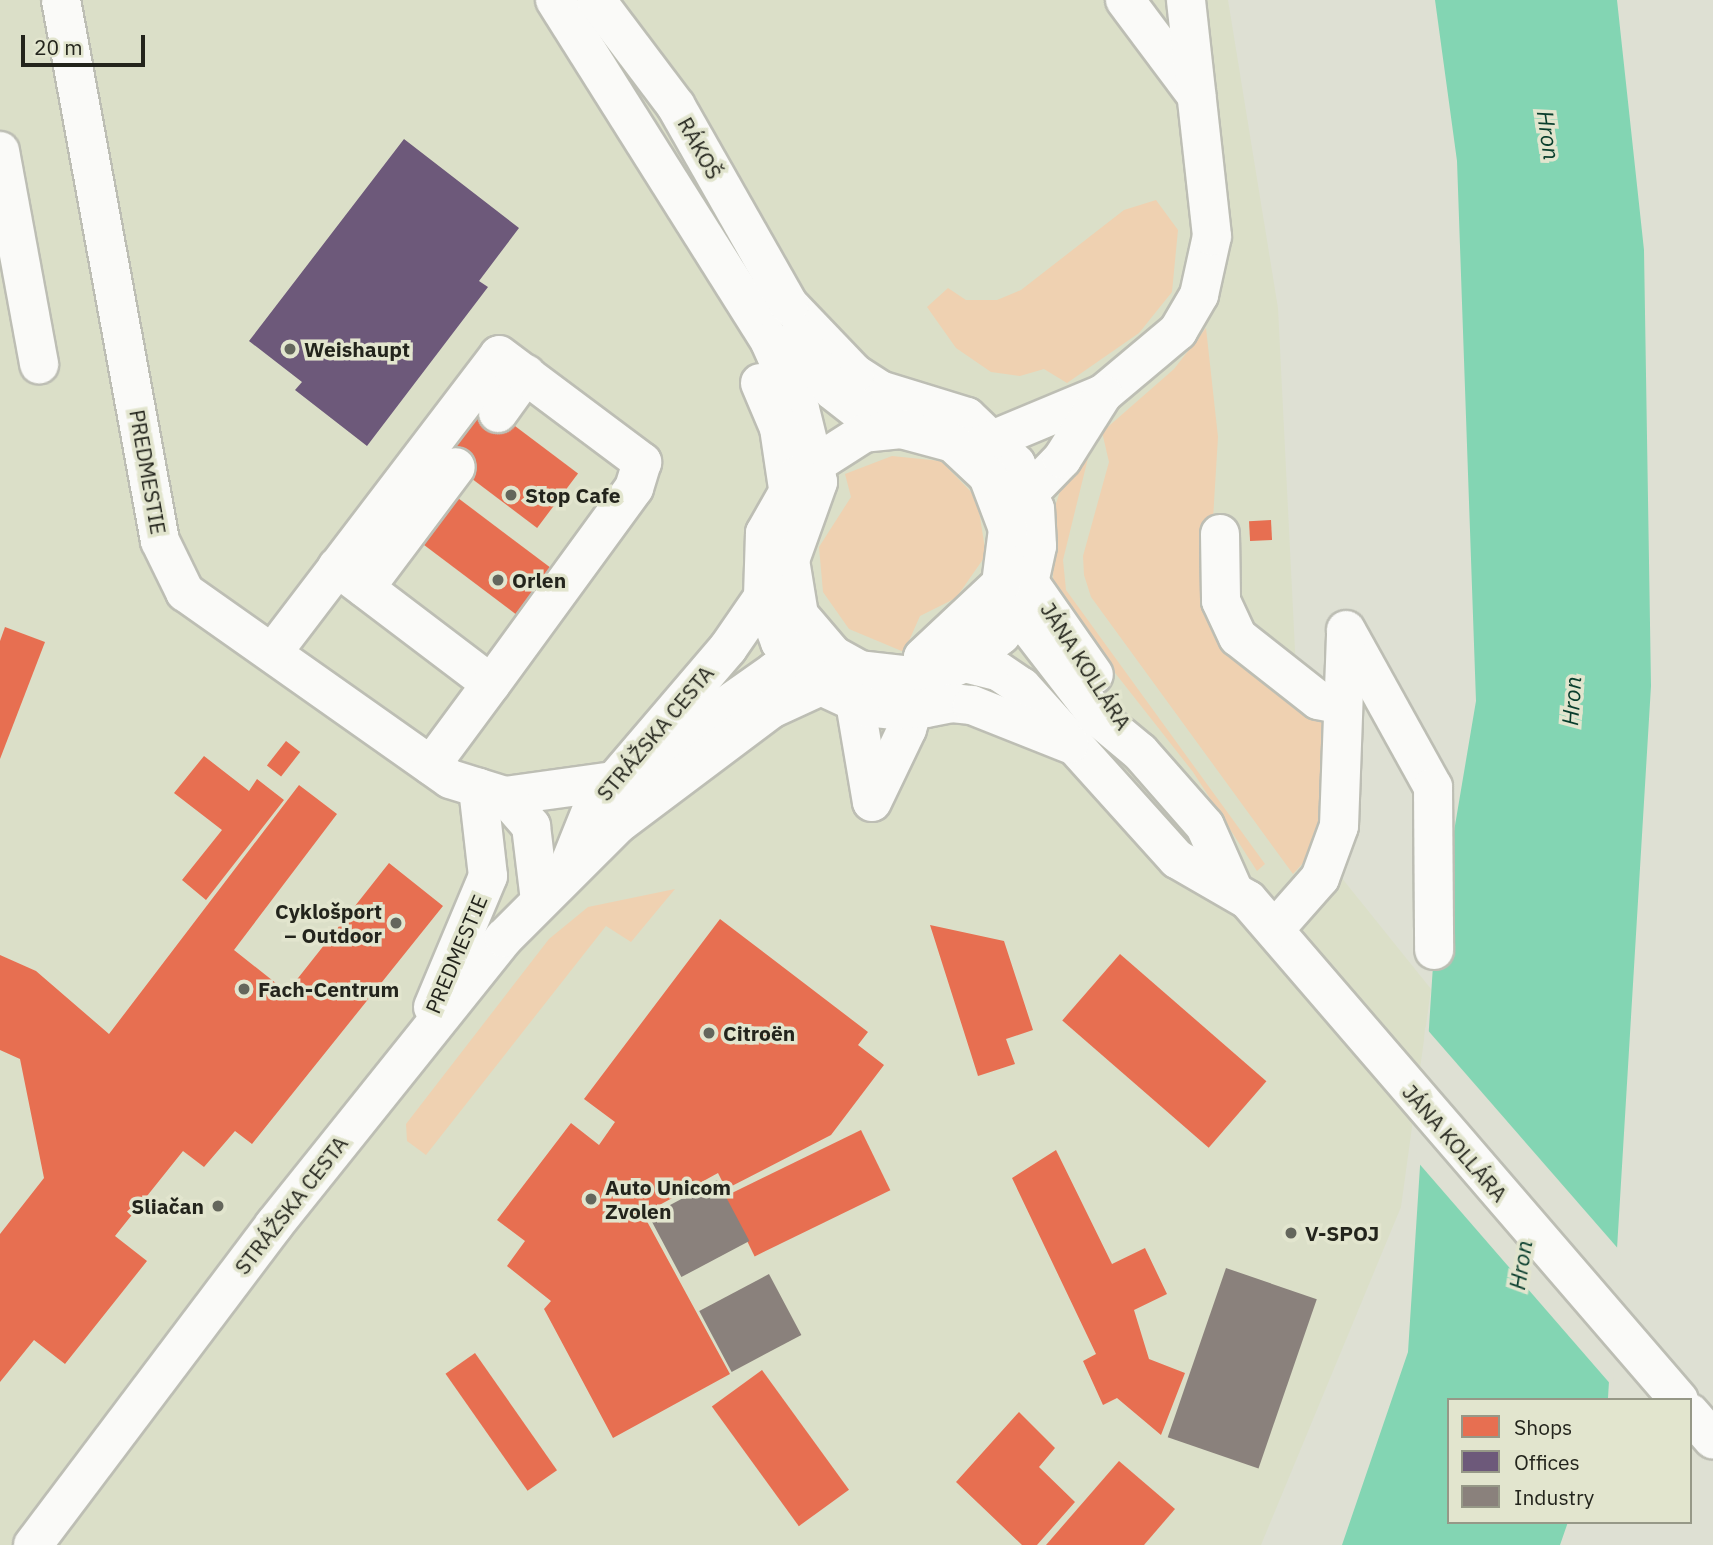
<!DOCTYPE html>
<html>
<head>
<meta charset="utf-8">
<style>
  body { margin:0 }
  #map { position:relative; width:1713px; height:1545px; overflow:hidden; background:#dee0d3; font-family:"IBM Plex Sans",sans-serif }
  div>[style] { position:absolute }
  .built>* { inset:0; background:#dbdfc8 }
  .green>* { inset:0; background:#efd1b1 }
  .water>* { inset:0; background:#83d5b3 }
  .pier>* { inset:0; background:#dee0d3 }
  .shops>* { inset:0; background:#e76f51; transform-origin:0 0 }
  .offices>* { inset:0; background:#6d597a }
  .industry>* { inset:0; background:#8a817c; transform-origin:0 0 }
  .roads { filter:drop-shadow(2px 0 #bdbeb4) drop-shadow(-2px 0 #bdbeb4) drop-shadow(0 2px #bdbeb4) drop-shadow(0 -2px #bdbeb4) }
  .minor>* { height:38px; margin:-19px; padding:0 19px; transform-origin:19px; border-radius:19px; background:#fafaf8 }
  .dots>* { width:19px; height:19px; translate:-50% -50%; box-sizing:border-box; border:4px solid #e2e5ce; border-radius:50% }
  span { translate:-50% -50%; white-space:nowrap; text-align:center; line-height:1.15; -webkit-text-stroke:7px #e2e5ce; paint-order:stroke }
  .street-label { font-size:21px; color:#23241c }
  .poi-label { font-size:21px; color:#23241c; font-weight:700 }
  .left { translate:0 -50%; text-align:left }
  .right { translate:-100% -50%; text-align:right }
  .water-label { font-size:23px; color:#083d2c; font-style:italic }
  .legend { position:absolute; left:1447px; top:1398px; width:245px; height:126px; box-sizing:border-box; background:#e2e5ce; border:2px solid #969887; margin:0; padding:9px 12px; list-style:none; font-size:21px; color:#23241c }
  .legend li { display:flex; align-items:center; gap:14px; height:35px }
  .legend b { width:35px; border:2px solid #969887 }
  .scale { position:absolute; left:21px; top:35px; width:124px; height:32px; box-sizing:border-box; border:4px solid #23241c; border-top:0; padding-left:9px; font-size:21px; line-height:24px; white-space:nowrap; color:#23241c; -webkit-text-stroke:5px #e2e5ce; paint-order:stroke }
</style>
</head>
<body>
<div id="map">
  <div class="built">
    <div style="clip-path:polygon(0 0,1228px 0,1278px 308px,1304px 831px,1431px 989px,1401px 1207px,1261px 1545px,0 1545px)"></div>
  </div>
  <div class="green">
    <div style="clip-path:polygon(1156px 200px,1178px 230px,1172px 292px,1139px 333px,1067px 383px,1044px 369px,1020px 376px,991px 372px,956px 348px,927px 307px,948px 288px,966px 300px,997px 300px,1021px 290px,1124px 210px)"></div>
    <div style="clip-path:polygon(1206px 328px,1218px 437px,1213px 519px,1229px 643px,1323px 723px,1330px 736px,1325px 839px,1293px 874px,1091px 597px,1084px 575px,1083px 556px,1109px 462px,1102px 432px,1174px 369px)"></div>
    <div style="clip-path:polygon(1085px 446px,1088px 458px,1063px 560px,1066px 590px,1265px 864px,1257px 871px,1193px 772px,1064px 608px,1053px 583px,1054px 510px,1067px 469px)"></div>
    <div style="clip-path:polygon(892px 456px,941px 461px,977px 498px,986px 555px,956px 598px,920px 616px,904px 652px,849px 629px,823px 592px,819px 547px,851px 497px,845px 474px)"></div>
    <div style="clip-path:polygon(675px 889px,631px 942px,606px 926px,426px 1155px,407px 1141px,406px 1124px,549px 939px,588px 907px)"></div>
  </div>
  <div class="water">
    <div style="clip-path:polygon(1435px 0,1617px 0,1644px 250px,1651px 686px,1608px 1398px,1449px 1400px,1449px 1522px,1568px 1522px,1560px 1545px,1342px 1545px,1408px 1352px,1434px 950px,1476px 701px,1457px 161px)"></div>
  </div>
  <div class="pier">
    <div style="clip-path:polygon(1425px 1027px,1621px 1252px,1613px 1387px,1416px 1160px)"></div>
  </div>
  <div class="shops">
    <div style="left:483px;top:402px;width:119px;height:68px;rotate:37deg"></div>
    <div style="left:458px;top:498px;width:151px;height:58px;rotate:37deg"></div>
    <div style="left:1271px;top:520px;width:20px;height:22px;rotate:87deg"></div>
    <div style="clip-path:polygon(5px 627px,45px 642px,0 759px,0 641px)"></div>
    <div style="left:286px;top:741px;width:18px;height:31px;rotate:38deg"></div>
    <div style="clip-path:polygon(204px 756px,249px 791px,257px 779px,284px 800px,206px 900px,182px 880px,222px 830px,174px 793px)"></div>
    <div style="clip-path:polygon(299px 785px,337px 814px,234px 950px,287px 992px,389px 863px,443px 906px,252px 1144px,235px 1131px,204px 1167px,183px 1151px,115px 1236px,147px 1261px,65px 1364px,34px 1340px,0 1382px,0 1234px,44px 1178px,20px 1059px,0 1050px,0 955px,36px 971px,109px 1034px)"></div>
    <div style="clip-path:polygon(720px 919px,868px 1032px,858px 1045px,884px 1065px,831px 1135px,726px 1189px,718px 1173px,643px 1214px,730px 1374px,613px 1438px,544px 1309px,551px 1301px,507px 1266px,525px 1241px,497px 1220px,571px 1123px,599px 1145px,615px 1122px,584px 1099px)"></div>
    <div style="clip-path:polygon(930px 925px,1004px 941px,1033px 1030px,1006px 1039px,1015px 1064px,978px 1076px)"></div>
    <div style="left:1120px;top:954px;width:194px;height:88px;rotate:41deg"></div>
    <div style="left:861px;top:1130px;width:67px;height:151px;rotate:64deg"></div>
    <div style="clip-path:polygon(1056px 1150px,1112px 1264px,1145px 1248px,1167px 1294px,1134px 1310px,1149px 1359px,1185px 1373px,1161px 1435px,1117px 1398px,1103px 1405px,1083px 1361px,1096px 1354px,1012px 1178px)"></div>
    <div style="left:475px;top:1353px;width:143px;height:36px;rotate:55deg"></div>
    <div style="left:762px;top:1370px;width:148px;height:62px;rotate:54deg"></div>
    <div style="clip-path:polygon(1019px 1412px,1055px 1448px,1039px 1467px,1075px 1502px,1037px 1545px,1022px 1545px,956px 1482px)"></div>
    <div style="clip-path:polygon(1119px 1461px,1175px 1509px,1144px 1545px,1046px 1545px)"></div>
  </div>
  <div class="offices">
    <div style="clip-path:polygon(404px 139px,519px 228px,479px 281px,488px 287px,367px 446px,295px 390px,302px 382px,249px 341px)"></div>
  </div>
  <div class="industry">
    <div style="left:717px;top:1180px;width:69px;height:77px;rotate:62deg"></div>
    <div style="left:1226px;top:1268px;width:96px;height:179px;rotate:19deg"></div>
    <div style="left:769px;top:1274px;width:69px;height:79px;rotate:62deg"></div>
  </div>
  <div class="roads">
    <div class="minor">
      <div style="left:61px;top:0;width:550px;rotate:79.63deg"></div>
      <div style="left:160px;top:541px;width:57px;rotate:63.9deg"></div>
      <div style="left:185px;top:592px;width:324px;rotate:35.2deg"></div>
      <div style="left:450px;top:779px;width:58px;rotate:17.2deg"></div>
      <div style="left:505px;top:796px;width:111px;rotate:-7.8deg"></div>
      <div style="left:555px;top:0;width:404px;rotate:57.8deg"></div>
      <div style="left:770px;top:342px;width:73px;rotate:65.9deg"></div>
      <div style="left:800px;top:409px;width:75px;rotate:76.1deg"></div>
      <div style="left:818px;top:482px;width:83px;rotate:109.7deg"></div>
      <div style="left:790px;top:560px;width:56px;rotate:80.7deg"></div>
      <div style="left:799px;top:615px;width:52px;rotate:49.6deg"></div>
      <div style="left:833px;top:655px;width:31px;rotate:29deg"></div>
      <div style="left:860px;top:670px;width:69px;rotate:6.6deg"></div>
      <div style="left:929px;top:678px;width:39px;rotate:-23deg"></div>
      <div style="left:965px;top:663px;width:46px;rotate:-37.9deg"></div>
      <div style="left:1001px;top:635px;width:50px;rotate:-58.8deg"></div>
      <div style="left:1027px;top:592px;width:47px;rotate:-77.7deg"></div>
      <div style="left:1037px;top:546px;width:37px;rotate:-93deg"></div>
      <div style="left:1035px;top:509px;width:49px;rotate:-112.9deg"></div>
      <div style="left:1016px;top:464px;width:68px;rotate:-136.2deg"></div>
      <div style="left:967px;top:417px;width:91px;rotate:-162.8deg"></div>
      <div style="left:880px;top:390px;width:30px;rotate:-147deg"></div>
      <div style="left:855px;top:374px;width:95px;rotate:-133.7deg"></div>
      <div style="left:789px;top:305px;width:229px;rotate:-119.6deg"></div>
      <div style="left:676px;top:106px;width:133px;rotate:-127deg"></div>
      <div style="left:1125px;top:0;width:119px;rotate:53.2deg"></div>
      <div style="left:0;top:151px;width:217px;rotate:79.6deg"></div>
      <div style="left:798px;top:337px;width:63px;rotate:57.3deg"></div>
      <div style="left:832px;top:390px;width:65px;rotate:38.1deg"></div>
      <div style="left:760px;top:383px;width:49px;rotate:67.1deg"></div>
      <div style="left:779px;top:428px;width:61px;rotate:81.5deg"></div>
      <div style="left:498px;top:413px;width:48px;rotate:-54.3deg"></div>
      <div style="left:973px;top:448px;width:141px;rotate:-22.6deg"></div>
      <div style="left:1103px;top:394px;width:98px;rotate:-40deg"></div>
      <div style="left:1178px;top:331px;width:42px;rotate:-59.7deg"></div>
      <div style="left:1199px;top:295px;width:60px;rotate:-77.6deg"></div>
      <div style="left:1212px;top:236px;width:237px;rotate:-96.3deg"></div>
      <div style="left:1030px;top:492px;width:46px;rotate:-45.9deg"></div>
      <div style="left:1062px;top:459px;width:77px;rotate:-57.8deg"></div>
      <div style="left:1220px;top:534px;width:67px;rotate:89.1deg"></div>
      <div style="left:1221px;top:601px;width:40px;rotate:65deg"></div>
      <div style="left:1238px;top:637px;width:102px;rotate:38.2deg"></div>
      <div style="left:1318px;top:700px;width:25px;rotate:11deg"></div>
      <div style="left:337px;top:567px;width:193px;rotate:37.2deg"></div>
      <div style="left:491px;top:684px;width:101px;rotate:126.5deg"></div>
      <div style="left:1029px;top:582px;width:113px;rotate:55deg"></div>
      <div style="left:365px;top:588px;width:151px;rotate:-53.1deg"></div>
      <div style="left:1003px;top:594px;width:157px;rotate:52.3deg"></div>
      <div style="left:1099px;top:718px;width:53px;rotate:39.7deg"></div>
      <div style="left:1140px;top:752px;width:98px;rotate:48.7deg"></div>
      <div style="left:1205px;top:826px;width:67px;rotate:66.1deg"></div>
      <div style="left:1346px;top:630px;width:179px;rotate:61deg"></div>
      <div style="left:1433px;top:787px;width:163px;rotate:89.6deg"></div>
      <div style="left:273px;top:652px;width:373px;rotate:-52.7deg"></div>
      <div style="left:499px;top:355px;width:179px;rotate:36.8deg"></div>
      <div style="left:642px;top:462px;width:27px;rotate:107deg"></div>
      <div style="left:634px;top:488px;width:243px;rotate:126.1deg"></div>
      <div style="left:965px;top:663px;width:34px;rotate:14deg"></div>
      <div style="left:998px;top:671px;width:29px;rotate:34deg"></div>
      <div style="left:1022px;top:687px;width:232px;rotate:48deg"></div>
      <div style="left:1177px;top:859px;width:82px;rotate:30deg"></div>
      <div style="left:1248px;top:900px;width:660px;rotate:49.24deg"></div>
      <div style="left:855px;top:702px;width:101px;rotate:80.4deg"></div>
      <div style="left:648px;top:782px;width:86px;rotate:-46.9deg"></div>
      <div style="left:707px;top:719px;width:83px;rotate:-35.2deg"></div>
      <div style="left:775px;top:671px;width:46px;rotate:-21.6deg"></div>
      <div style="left:505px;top:796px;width:40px;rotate:49deg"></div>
      <div style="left:531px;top:826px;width:75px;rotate:83.1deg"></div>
      <div style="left:872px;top:802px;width:81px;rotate:-64.4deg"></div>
      <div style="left:907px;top:729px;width:21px;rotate:-73deg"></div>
      <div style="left:913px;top:709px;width:12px;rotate:-70deg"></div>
      <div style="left:917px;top:698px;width:41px;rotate:-81.7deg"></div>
      <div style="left:923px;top:657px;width:107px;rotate:-43.1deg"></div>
      <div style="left:1001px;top:584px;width:55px;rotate:-82.7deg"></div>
      <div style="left:1008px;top:529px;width:57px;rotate:-110.7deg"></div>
      <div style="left:988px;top:476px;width:48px;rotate:-136.7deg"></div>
      <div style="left:953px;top:443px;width:54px;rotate:-164.9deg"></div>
      <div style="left:901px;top:429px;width:37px;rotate:174deg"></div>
      <div style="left:864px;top:433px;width:78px;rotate:147.5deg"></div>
      <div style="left:798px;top:475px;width:67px;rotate:119.6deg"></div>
      <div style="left:765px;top:533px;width:64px;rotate:91.8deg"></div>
      <div style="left:763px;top:597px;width:48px;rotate:69.3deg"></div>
      <div style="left:780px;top:642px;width:60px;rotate:47deg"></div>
      <div style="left:821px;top:686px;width:50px;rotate:25deg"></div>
      <div style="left:866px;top:707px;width:31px;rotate:6deg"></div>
      <div style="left:897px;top:710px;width:16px;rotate:-4deg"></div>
      <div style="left:913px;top:709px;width:13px;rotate:-4deg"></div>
      <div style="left:926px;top:708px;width:26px;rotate:-11deg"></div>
      <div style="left:952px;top:703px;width:20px;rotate:6deg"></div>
      <div style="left:972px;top:705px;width:105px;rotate:21.7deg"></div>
      <div style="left:570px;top:863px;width:61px;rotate:-68deg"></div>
      <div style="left:593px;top:806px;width:208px;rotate:-49.5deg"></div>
      <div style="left:728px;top:648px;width:62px;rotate:-55.5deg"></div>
      <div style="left:1275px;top:929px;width:68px;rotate:-48.6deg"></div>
      <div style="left:1320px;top:878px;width:55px;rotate:-69.9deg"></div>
      <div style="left:1339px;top:826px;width:193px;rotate:-87.9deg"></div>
      <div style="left:433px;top:1007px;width:142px;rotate:-67.2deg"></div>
      <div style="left:488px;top:876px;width:89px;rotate:-96.5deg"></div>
      <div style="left:1690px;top:1413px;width:35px;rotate:49deg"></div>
      <div style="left:33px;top:1545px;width:401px;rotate:-53deg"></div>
      <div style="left:274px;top:1225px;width:368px;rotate:-51.3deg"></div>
      <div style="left:504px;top:938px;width:161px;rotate:-45deg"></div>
      <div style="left:618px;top:824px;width:191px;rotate:-36.9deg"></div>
      <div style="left:771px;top:709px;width:55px;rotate:-24.7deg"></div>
    </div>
  </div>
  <div class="dots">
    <div style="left:290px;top:349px;background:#64665c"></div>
    <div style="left:511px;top:495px;background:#64665c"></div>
    <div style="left:498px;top:580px;background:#64665c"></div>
    <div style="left:396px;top:923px;background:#64665c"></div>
    <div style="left:244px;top:989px;background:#64665c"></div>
    <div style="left:709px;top:1033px;background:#64665c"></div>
    <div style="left:591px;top:1199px;background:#64665c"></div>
    <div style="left:218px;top:1206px;background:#64665c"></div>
    <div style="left:1291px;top:1233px;background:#64665c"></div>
  </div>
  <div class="street-label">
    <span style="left:700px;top:148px;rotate:61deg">RÁKOŠ</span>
    <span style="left:148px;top:472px;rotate:80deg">PREDMESTIE</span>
    <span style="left:1086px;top:666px;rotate:57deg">JÁNA KOLLÁRA</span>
    <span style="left:655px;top:733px;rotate:-50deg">STRÁŽSKA CESTA</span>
    <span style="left:456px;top:954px;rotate:-67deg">PREDMESTIE</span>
    <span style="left:1455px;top:1143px;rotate:49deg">JÁNA KOLLÁRA</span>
    <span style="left:291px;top:1205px;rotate:-52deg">STRÁŽSKA CESTA</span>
  </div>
  <div class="poi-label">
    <span class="left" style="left:304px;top:349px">Weishaupt</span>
    <span class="left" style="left:525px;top:495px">Stop Cafe</span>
    <span class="left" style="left:512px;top:580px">Orlen</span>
    <span class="right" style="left:382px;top:923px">Cyklošport<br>– Outdoor</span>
    <span class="left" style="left:258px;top:989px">Fach-Centrum</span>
    <span class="left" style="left:723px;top:1033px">Citroën</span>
    <span class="left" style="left:605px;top:1199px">Auto Unicom<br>Zvolen</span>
    <span class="right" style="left:204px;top:1206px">Sliačan</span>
    <span class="left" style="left:1305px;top:1233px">V-SPOJ</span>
  </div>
  <div class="water-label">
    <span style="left:1549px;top:135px;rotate:82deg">Hron</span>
    <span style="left:1571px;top:701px;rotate:-86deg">Hron</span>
    <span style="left:1520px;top:1265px;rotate:-81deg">Hron</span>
  </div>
  <ul class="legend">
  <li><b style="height:19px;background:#e76f51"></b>Shops</li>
  <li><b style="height:19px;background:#6d597a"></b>Offices</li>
  <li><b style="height:19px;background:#8a817c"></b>Industry</li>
  </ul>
  <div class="scale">20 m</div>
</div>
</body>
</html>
